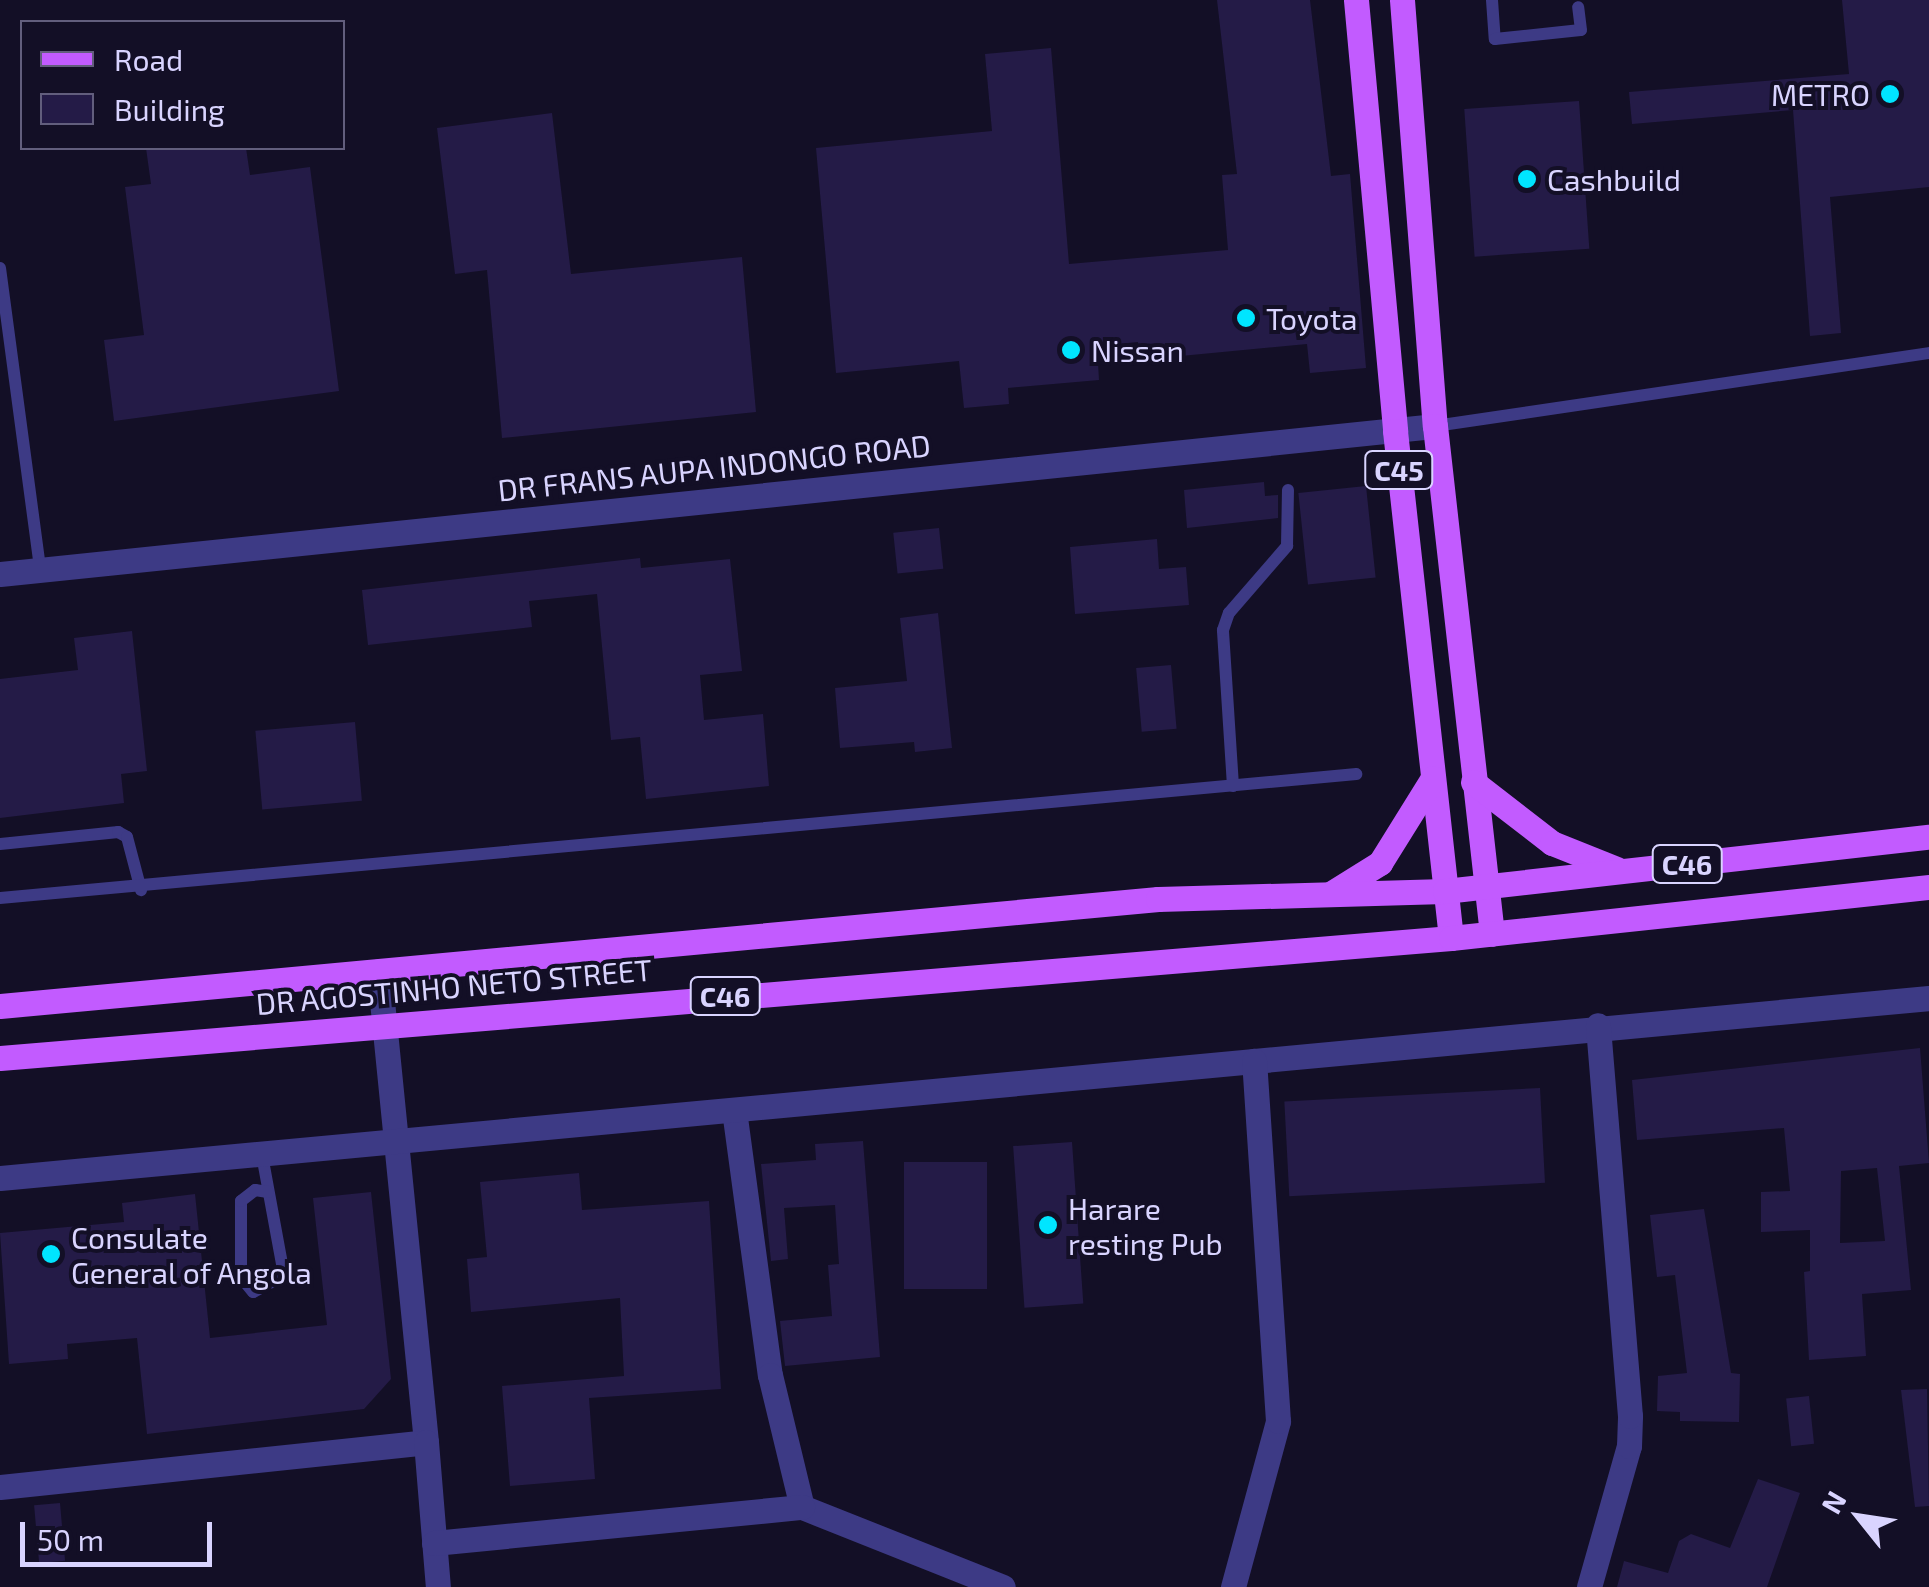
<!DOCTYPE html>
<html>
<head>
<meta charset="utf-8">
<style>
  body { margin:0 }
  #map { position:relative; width:1929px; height:1587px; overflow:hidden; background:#130f26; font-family:"Exo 2",sans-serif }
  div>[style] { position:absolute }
  .building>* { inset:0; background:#241b47; transform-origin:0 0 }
  .lane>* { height:12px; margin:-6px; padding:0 6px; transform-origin:6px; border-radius:6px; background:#3d3a85 }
  .street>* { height:25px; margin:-12.5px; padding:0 12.5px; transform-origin:12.5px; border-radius:12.5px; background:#3d3a85 }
  .primary>* { height:25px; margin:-12.5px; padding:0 12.5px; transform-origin:12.5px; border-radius:12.5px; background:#c25bff }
  .dots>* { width:28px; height:28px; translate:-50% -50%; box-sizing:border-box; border:5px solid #130f26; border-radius:50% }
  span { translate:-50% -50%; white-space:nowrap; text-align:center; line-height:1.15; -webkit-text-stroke:8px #130f26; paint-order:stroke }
  .shield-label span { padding:2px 8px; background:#130f26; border:2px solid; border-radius:8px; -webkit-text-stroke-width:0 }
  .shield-label { font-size:28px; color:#d9d4ff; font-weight:700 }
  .poi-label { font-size:30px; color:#d9d4ff }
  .right { translate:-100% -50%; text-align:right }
  .left { translate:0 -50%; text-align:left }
  .street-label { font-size:30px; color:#d9d4ff }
  .legend { position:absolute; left:20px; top:20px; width:325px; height:130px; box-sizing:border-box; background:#130f26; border:2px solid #625e7d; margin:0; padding:12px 18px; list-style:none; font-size:30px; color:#d9d4ff }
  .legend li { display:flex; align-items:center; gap:20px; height:50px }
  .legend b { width:50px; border:2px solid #625e7d }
  .north { position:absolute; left:1809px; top:1467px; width:100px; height:100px; -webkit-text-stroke:8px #130f26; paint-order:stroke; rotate:300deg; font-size:28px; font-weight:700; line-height:40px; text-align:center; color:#d9d4ff }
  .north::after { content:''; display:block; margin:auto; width:35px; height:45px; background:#d9d4ff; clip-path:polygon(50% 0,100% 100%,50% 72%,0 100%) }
  .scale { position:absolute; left:20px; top:1522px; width:192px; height:45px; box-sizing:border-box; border:5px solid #d9d4ff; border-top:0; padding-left:12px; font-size:30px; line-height:35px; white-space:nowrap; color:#d9d4ff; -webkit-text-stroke:8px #130f26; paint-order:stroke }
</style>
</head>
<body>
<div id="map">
  <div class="building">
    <div style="clip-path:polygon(1217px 0,1310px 0,1331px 176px,1350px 174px,1366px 368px,1310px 373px,1307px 344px,1139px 360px,1138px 342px,1097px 346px,1099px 380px,1008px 388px,1009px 404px,964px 408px,959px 361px,836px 373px,816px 148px,992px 131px,985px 54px,1051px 48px,1069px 264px,1228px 250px,1222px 175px,1237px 174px)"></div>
    <div style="clip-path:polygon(1842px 0,1929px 0,1929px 187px,1830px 197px,1841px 333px,1810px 336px,1793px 110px,1632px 124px,1629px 92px,1849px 74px)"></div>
    <div style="left:1579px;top:101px;width:148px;height:115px;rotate:86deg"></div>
    <div style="clip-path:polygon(552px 113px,571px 274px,742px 257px,756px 412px,502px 438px,487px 270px,455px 274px,437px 128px)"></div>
    <div style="clip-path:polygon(146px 148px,246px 148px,250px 175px,310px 167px,339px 391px,114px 421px,104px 340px,144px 335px,125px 187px,151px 184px)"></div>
    <div style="clip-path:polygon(1264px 482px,1265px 496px,1278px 495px,1278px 518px,1187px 528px,1184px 490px)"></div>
    <div style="left:1366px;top:486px;width:92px;height:68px;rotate:84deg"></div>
    <div style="left:939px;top:528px;width:41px;height:46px;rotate:84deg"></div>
    <div style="clip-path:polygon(1157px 539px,1159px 569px,1186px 567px,1189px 605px,1075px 614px,1070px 547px)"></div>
    <div style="clip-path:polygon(640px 558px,641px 568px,730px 559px,742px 671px,700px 675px,704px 720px,763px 714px,769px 786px,646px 799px,640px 737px,611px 740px,597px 594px,529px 601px,532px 627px,368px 645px,362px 590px)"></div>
    <div style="clip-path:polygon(938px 613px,952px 748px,915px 752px,914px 742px,840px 748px,835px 688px,907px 681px,900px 618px)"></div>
    <div style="clip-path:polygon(132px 631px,147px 771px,121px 774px,124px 803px,0 818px,0 679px,78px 670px,74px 638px)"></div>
    <div style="left:1171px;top:665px;width:64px;height:35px;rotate:85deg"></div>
    <div style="left:355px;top:722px;width:79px;height:100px;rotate:85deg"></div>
    <div style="clip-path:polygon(evenodd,1920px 1048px,1929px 1163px,1899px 1166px,1911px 1290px,1862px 1294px,1866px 1356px,1809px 1360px,1804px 1272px,1810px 1271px,1810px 1230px,1761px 1232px,1761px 1192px,1790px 1191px,1784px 1128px,1637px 1140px,1632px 1080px,1920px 1048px,1877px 1168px,1885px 1241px,1840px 1243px,1841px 1171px,1877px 1168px)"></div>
    <div style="left:1540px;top:1088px;width:95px;height:256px;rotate:87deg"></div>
    <div style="clip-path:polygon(863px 1141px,880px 1357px,785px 1366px,780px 1321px,832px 1316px,828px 1265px,839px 1264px,835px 1205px,784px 1208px,788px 1259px,771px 1261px,761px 1164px,816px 1160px,815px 1144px)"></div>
    <div style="left:1072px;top:1142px;width:162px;height:59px;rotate:86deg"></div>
    <div style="left:904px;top:1162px;width:83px;height:127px"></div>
    <div style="clip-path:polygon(579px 1173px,582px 1210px,709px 1201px,721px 1389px,589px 1398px,595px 1479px,510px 1486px,502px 1386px,624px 1376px,620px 1298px,471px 1312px,467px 1259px,487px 1257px,480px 1182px)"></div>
    <div style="clip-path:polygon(371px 1192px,391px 1379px,364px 1409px,147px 1434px,137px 1338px,67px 1344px,68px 1359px,9px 1364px,0 1233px,124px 1222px,122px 1203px,195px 1194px,210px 1338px,327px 1325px,313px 1198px)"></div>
    <div style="clip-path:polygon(1704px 1209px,1731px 1373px,1740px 1374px,1739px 1422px,1680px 1421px,1680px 1412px,1657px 1411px,1658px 1376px,1687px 1373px,1675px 1275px,1657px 1277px,1650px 1215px)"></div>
    <div style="clip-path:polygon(1927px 1389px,1929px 1506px,1915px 1507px,1901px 1390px)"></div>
    <div style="left:1809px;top:1396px;width:48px;height:23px;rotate:84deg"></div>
    <div style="clip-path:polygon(1758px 1479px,1800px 1493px,1767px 1587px,1617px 1587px,1624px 1561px,1668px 1573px,1679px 1541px,1691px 1534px,1730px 1548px)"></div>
    <div style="left:60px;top:1503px;width:58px;height:26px;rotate:85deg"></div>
  </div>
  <div class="lane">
    <div style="left:1492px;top:0;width:39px;rotate:86deg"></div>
    <div style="left:1495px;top:39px;width:86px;rotate:-6deg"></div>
    <div style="left:1581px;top:30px;width:23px;rotate:-97deg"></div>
    <div style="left:0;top:268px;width:304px;rotate:82.4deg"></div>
    <div style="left:1435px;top:426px;width:499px;rotate:-8.4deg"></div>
    <div style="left:1233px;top:786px;width:156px;rotate:-93.7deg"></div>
    <div style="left:1223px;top:630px;width:18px;rotate:-71deg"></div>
    <div style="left:1229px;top:613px;width:89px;rotate:-49.1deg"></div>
    <div style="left:1287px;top:546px;width:56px;rotate:-89deg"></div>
    <div style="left:0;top:844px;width:119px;rotate:-5.8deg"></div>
    <div style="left:118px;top:832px;width:10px;rotate:29deg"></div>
    <div style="left:127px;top:837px;width:55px;rotate:75.2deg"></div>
    <div style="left:0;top:898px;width:1362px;rotate:-5.22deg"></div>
    <div style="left:262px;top:1155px;width:122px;rotate:79.6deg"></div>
    <div style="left:284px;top:1275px;width:35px;rotate:151deg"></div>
    <div style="left:253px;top:1292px;width:19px;rotate:-129deg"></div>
    <div style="left:241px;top:1277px;width:76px;rotate:-90deg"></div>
    <div style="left:241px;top:1201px;width:18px;rotate:-38deg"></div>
    <div style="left:255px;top:1190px;width:13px;rotate:9deg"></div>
  </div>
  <div class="street">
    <div style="left:0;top:574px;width:1443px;rotate:-5.89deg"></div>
    <div style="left:379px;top:971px;width:473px;rotate:84.3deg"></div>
    <div style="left:734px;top:1110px;width:267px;rotate:82.3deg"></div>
    <div style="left:770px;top:1375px;width:136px;rotate:76.4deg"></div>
    <div style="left:802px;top:1507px;width:216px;rotate:21.7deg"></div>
    <div style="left:0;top:1178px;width:1937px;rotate:-5.33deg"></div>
    <div style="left:0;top:1487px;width:428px;rotate:-6deg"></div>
    <div style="left:426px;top:1442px;width:145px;rotate:85.3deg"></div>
    <div style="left:434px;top:1543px;width:370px;rotate:-5.6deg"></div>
    <div style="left:1233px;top:1587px;width:172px;rotate:-74.8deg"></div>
    <div style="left:1278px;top:1421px;width:361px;rotate:-93.8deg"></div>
    <div style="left:1589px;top:1587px;width:147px;rotate:-74.2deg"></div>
    <div style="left:1629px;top:1446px;width:30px;rotate:-88deg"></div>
    <div style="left:1630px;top:1416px;width:392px;rotate:-94.7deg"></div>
  </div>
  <div class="primary">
    <div style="left:1356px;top:0;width:433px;rotate:84.8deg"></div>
    <div style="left:1395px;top:431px;width:510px;rotate:83.7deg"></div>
    <div style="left:1402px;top:0;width:427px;rotate:85.6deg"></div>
    <div style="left:1435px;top:426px;width:511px;rotate:83.6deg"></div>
    <div style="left:1473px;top:782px;width:100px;rotate:37.7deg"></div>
    <div style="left:1552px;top:843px;width:70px;rotate:21.8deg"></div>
    <div style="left:1330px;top:894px;width:59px;rotate:-31.8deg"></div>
    <div style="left:1380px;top:863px;width:100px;rotate:-58.1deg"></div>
    <div style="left:0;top:1006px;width:1163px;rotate:-5.28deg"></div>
    <div style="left:1158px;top:899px;width:287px;rotate:-1.6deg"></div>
    <div style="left:1445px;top:891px;width:487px;rotate:-6.4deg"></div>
    <div style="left:0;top:1058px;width:1456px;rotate:-4.73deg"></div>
    <div style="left:1451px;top:938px;width:481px;rotate:-6.1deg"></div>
  </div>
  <div class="dots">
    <div style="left:1890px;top:94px;background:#00e5ff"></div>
    <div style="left:1527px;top:179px;background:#00e5ff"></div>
    <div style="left:1246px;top:318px;background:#00e5ff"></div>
    <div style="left:1071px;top:350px;background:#00e5ff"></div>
    <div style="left:1048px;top:1225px;background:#00e5ff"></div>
    <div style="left:51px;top:1254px;background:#00e5ff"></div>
  </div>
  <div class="shield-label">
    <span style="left:1399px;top:470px">C45</span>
    <span style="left:1687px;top:864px">C46</span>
    <span style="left:725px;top:996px">C46</span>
  </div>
  <div class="poi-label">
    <span class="right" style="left:1870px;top:94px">METRO</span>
    <span class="left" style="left:1547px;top:179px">Cashbuild</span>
    <span class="left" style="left:1266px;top:318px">Toyota</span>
    <span class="left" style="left:1091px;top:350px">Nissan</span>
    <span class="left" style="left:1068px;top:1225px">Harare<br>resting Pub</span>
    <span class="left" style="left:71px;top:1254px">Consulate<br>General of Angola</span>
  </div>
  <div class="street-label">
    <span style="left:714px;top:467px;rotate:-6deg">DR FRANS AUPA INDONGO ROAD</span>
    <span style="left:454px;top:986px;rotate:-5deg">DR AGOSTINHO NETO STREET</span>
  </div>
  <ul class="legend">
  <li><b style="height:12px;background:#c25bff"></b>Road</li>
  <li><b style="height:28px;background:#241b47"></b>Building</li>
  </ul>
  <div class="north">N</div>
  <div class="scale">50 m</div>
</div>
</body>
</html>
